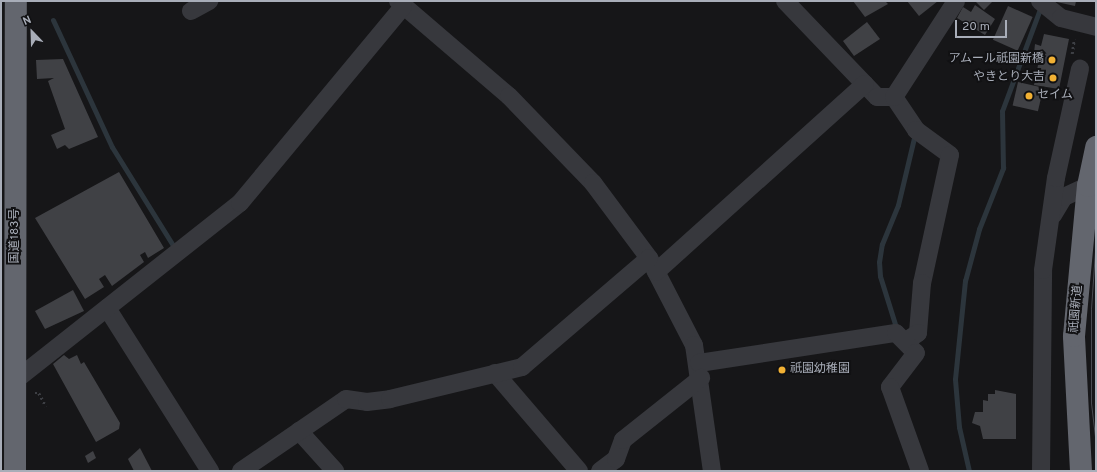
<!DOCTYPE html>
<html>
<head>
<meta charset="utf-8">
<style>
  body { margin:0 }
  #map { position:relative; width:1097px; height:472px; overflow:hidden; background:#161618; font-family:Overpass,"Noto Sans JP",sans-serif }
  div>[style] { position:absolute }
  .stream>* { height:5px; margin:-2.5px; padding:0 2.5px; transform-origin:2.5px; border-radius:2.5px; background:#2c353c }
  .building>* { inset:0; background:#404145; transform-origin:0 0 }
  .path>* { height:2.5px; margin-top:-1.25px; transform-origin:0; background:repeating-linear-gradient(90deg,#3d3f44 0 2px,transparent 0 5px) }
  .street>* { height:18px; margin:-9px; padding:0 9px; transform-origin:9px; border-radius:9px; background:#37383d }
  .highway>* { height:22px; margin:-11px; padding:0 11px; transform-origin:11px; border-radius:11px; background:#63666e }
  .tram>* { height:1px; margin:-0.5px; padding:0 0.5px; transform-origin:0.5px; border-radius:0.5px; background:#4a4c52 }
  .dots>* { width:11px; height:11px; translate:-50% -50%; box-sizing:border-box; border:2px solid #111113; border-radius:50% }
  span { translate:-50% -50%; white-space:nowrap; text-align:center; line-height:1.15; -webkit-text-stroke:4px #111113; paint-order:stroke }
  .poi-label { font-size:12px; color:#a8adb8 }
  .right { translate:-100% -50%; text-align:right }
  .left { translate:0 -50%; text-align:left }
  .street-label { font-size:12px; color:#a8adb8 }
  .frame { position:absolute; inset:0; border:2px solid #a8adb8; pointer-events:none }
  .north { position:absolute; left:12px; top:12px; width:40px; height:40px; -webkit-text-stroke:3px #111113; paint-order:stroke; rotate:337deg; font-size:11px; font-weight:700; line-height:16px; text-align:center; color:#a8adb8 }
  .north::after { content:''; display:block; margin:auto; width:14px; height:18px; background:#a8adb8; clip-path:polygon(50% 0,100% 100%,50% 72%,0 100%) }
  .scale { position:absolute; left:955px; top:20px; width:52px; height:18px; box-sizing:border-box; border:2px solid #a8adb8; border-top:0; padding-left:5px; font-size:12px; line-height:14px; white-space:nowrap; color:#a8adb8; -webkit-text-stroke:3px #111113; paint-order:stroke }
</style>
</head>
<body>
<div id="map">
  <div class="stream">
    <div style="left:53px;top:20px;width:140px;rotate:65.1deg"></div>
    <div style="left:112px;top:147px;width:118px;rotate:58.2deg"></div>
    <div style="left:174px;top:247px;width:4px;rotate:146deg"></div>
    <div style="left:895px;top:324px;width:50px;rotate:-107.4deg"></div>
    <div style="left:880px;top:276px;width:14px;rotate:-94deg"></div>
    <div style="left:879px;top:262px;width:18px;rotate:-81deg"></div>
    <div style="left:882px;top:244px;width:42px;rotate:-67.7deg"></div>
    <div style="left:898px;top:205px;width:69px;rotate:-76.6deg"></div>
    <div style="left:969px;top:471px;width:45px;rotate:-102.8deg"></div>
    <div style="left:959px;top:427px;width:48px;rotate:-94.8deg"></div>
    <div style="left:955px;top:379px;width:99px;rotate:-84.2deg"></div>
    <div style="left:965px;top:281px;width:54px;rotate:-74.9deg"></div>
    <div style="left:979px;top:229px;width:66px;rotate:-68.5deg"></div>
    <div style="left:1003px;top:168px;width:57px;rotate:-91deg"></div>
    <div style="left:1002px;top:111px;width:109px;rotate:-69.6deg"></div>
  </div>
  <div class="building">
    <div style="clip-path:polygon(853px 1px,885px 1px,888px 4px,865px 17px)"></div>
    <div style="clip-path:polygon(907px 1px,938px 1px,919px 16px)"></div>
    <div style="clip-path:polygon(975px 1px,993px 1px,984px 10px)"></div>
    <div style="clip-path:polygon(1052px 1px,1076px 1px,1075px 6px)"></div>
    <div style="clip-path:polygon(975px 5px,995px 19px,985px 35px,957px 18px,963px 7px,971px 12px)"></div>
    <div style="left:1008px;top:6px;width:27px;height:37px;rotate:24deg"></div>
    <div style="clip-path:polygon(867px 22px,880px 39px,854px 56px,843px 41px)"></div>
    <div style="clip-path:polygon(1044px 34px,1069px 39px,1059px 89px,1034px 85px,1040px 55px,1034px 53px,1035px 44px,1041px 46px)"></div>
    <div style="clip-path:polygon(63px 59px,98px 137px,69px 149px,65px 145px,57px 149px,51px 135px,65px 129px,48px 81px,54px 78px,37px 79px,36px 60px)"></div>
    <div style="left:1018px;top:82px;width:26px;height:24px;rotate:13deg"></div>
    <div style="clip-path:polygon(119px 172px,164px 248px,148px 258px,145px 252px,140px 255px,144px 262px,112px 286px,105px 275px,99px 279px,104px 287px,85px 299px,35px 218px)"></div>
    <div style="clip-path:polygon(73px 290px,84px 311px,45px 329px,35px 311px)"></div>
    <div style="clip-path:polygon(64px 355px,69px 359px,77px 355px,81px 364px,84px 362px,120px 423px,119px 429px,96px 442px,53px 364px)"></div>
    <div style="clip-path:polygon(995px 390px,1016px 394px,1016px 439px,983px 439px,980px 426px,972px 423px,975px 412px,983px 412px,983px 400px,988px 401px,988px 394px,995px 394px)"></div>
    <div style="clip-path:polygon(140px 448px,152px 471px,134px 471px,128px 459px)"></div>
    <div style="clip-path:polygon(93px 451px,96px 458px,88px 463px,85px 456px)"></div>
  </div>
  <div class="path">
    <div style="left:1072px;top:54px;width:15px;rotate:-82deg"></div>
    <div style="left:35px;top:393px;width:4px"></div>
    <div style="left:39px;top:393px;width:15px;rotate:62deg"></div>
  </div>
  <div class="street">
    <div style="left:398px;top:1px;width:146px;rotate:40.6deg"></div>
    <div style="left:509px;top:96px;width:121px;rotate:46deg"></div>
    <div style="left:593px;top:183px;width:94px;rotate:53.3deg"></div>
    <div style="left:649px;top:258px;width:98px;rotate:62.7deg"></div>
    <div style="left:694px;top:345px;width:127px;rotate:81.9deg"></div>
    <div style="left:785px;top:1px;width:133px;rotate:46.2deg"></div>
    <div style="left:877px;top:97px;width:17px"></div>
    <div style="left:894px;top:97px;width:40px;rotate:56deg"></div>
    <div style="left:916px;top:130px;width:42px;rotate:36.3deg"></div>
    <div style="left:950px;top:155px;width:131px;rotate:102.3deg"></div>
    <div style="left:922px;top:283px;width:50px;rotate:94.6deg"></div>
    <div style="left:918px;top:333px;width:14px;rotate:146deg"></div>
    <div style="left:1040px;top:1px;width:27px;rotate:39deg"></div>
    <div style="left:1061px;top:18px;width:36px;rotate:14deg"></div>
    <div style="left:191px;top:11px;width:21px;rotate:-29deg"></div>
    <div style="left:894px;top:97px;width:114px;rotate:-57.1deg"></div>
    <div style="left:1053px;top:215px;width:21px;rotate:-59deg"></div>
    <div style="left:1064px;top:197px;width:26px;rotate:-25deg"></div>
    <div style="left:656px;top:272px;width:281px;rotate:-42deg"></div>
    <div style="left:107px;top:308px;width:193px;rotate:57.7deg"></div>
    <div style="left:699px;top:363px;width:199px;rotate:-8.7deg"></div>
    <div style="left:896px;top:333px;width:28px;rotate:45deg"></div>
    <div style="left:916px;top:353px;width:43px;rotate:127.4deg"></div>
    <div style="left:890px;top:387px;width:89px;rotate:70.3deg"></div>
    <div style="left:495px;top:373px;width:129px;rotate:49.4deg"></div>
    <div style="left:17px;top:379px;width:284px;rotate:-38.3deg"></div>
    <div style="left:240px;top:203px;width:255px;rotate:-50.3deg"></div>
    <div style="left:299px;top:431px;width:54px;rotate:48deg"></div>
    <div style="left:241px;top:471px;width:127px;rotate:-34.4deg"></div>
    <div style="left:346px;top:399px;width:21px;rotate:8deg"></div>
    <div style="left:367px;top:402px;width:23px;rotate:-7deg"></div>
    <div style="left:390px;top:399px;width:136px;rotate:-13.6deg"></div>
    <div style="left:522px;top:367px;width:167px;rotate:-40.6deg"></div>
    <div style="left:600px;top:471px;width:20px;rotate:-37deg"></div>
    <div style="left:616px;top:459px;width:20px;rotate:-70deg"></div>
    <div style="left:623px;top:440px;width:100px;rotate:-38.5deg"></div>
    <div style="left:1041px;top:471px;width:201px;rotate:-89.4deg"></div>
    <div style="left:1043px;top:270px;width:93px;rotate:-82deg"></div>
    <div style="left:1056px;top:178px;width:112px;rotate:-77.6deg"></div>
  </div>
  <div class="highway">
    <div style="left:15px;top:471px;width:470px;rotate:-89.9deg"></div>
    <div style="left:1081px;top:471px;width:135px;rotate:-93deg"></div>
    <div style="left:1074px;top:336px;width:151px;rotate:-84.7deg"></div>
    <div style="left:1088px;top:186px;width:40px;rotate:-78deg"></div>
  </div>
  <div class="tram">
    <div style="left:1096px;top:237px;width:72px;rotate:94deg"></div>
    <div style="left:1091px;top:309px;width:94px;rotate:90deg"></div>
    <div style="left:1091px;top:403px;width:42px;rotate:83.2deg"></div>
  </div>
  <div class="dots">
    <div style="left:1052px;top:60px;background:#f2b134"></div>
    <div style="left:1053px;top:78px;background:#f2b134"></div>
    <div style="left:1029px;top:96px;background:#f2b134"></div>
    <div style="left:782px;top:370px;background:#f2b134"></div>
  </div>
  <div class="poi-label">
    <span class="right" style="left:1044px;top:60px">アムール祇園新橋</span>
    <span class="right" style="left:1045px;top:78px">やきとり大吉</span>
    <span class="left" style="left:1037px;top:96px">セイム</span>
    <span class="left" style="left:790px;top:370px">祇園幼稚園</span>
  </div>
  <div class="street-label">
    <span style="left:16px;top:236px;rotate:-90deg">国道183号</span>
    <span style="left:1077px;top:309px;rotate:-85deg">祇園新道</span>
  </div>
  <div class="frame"></div>
  <div class="north">N</div>
  <div class="scale">20 m</div>
</div>
</body>
</html>
